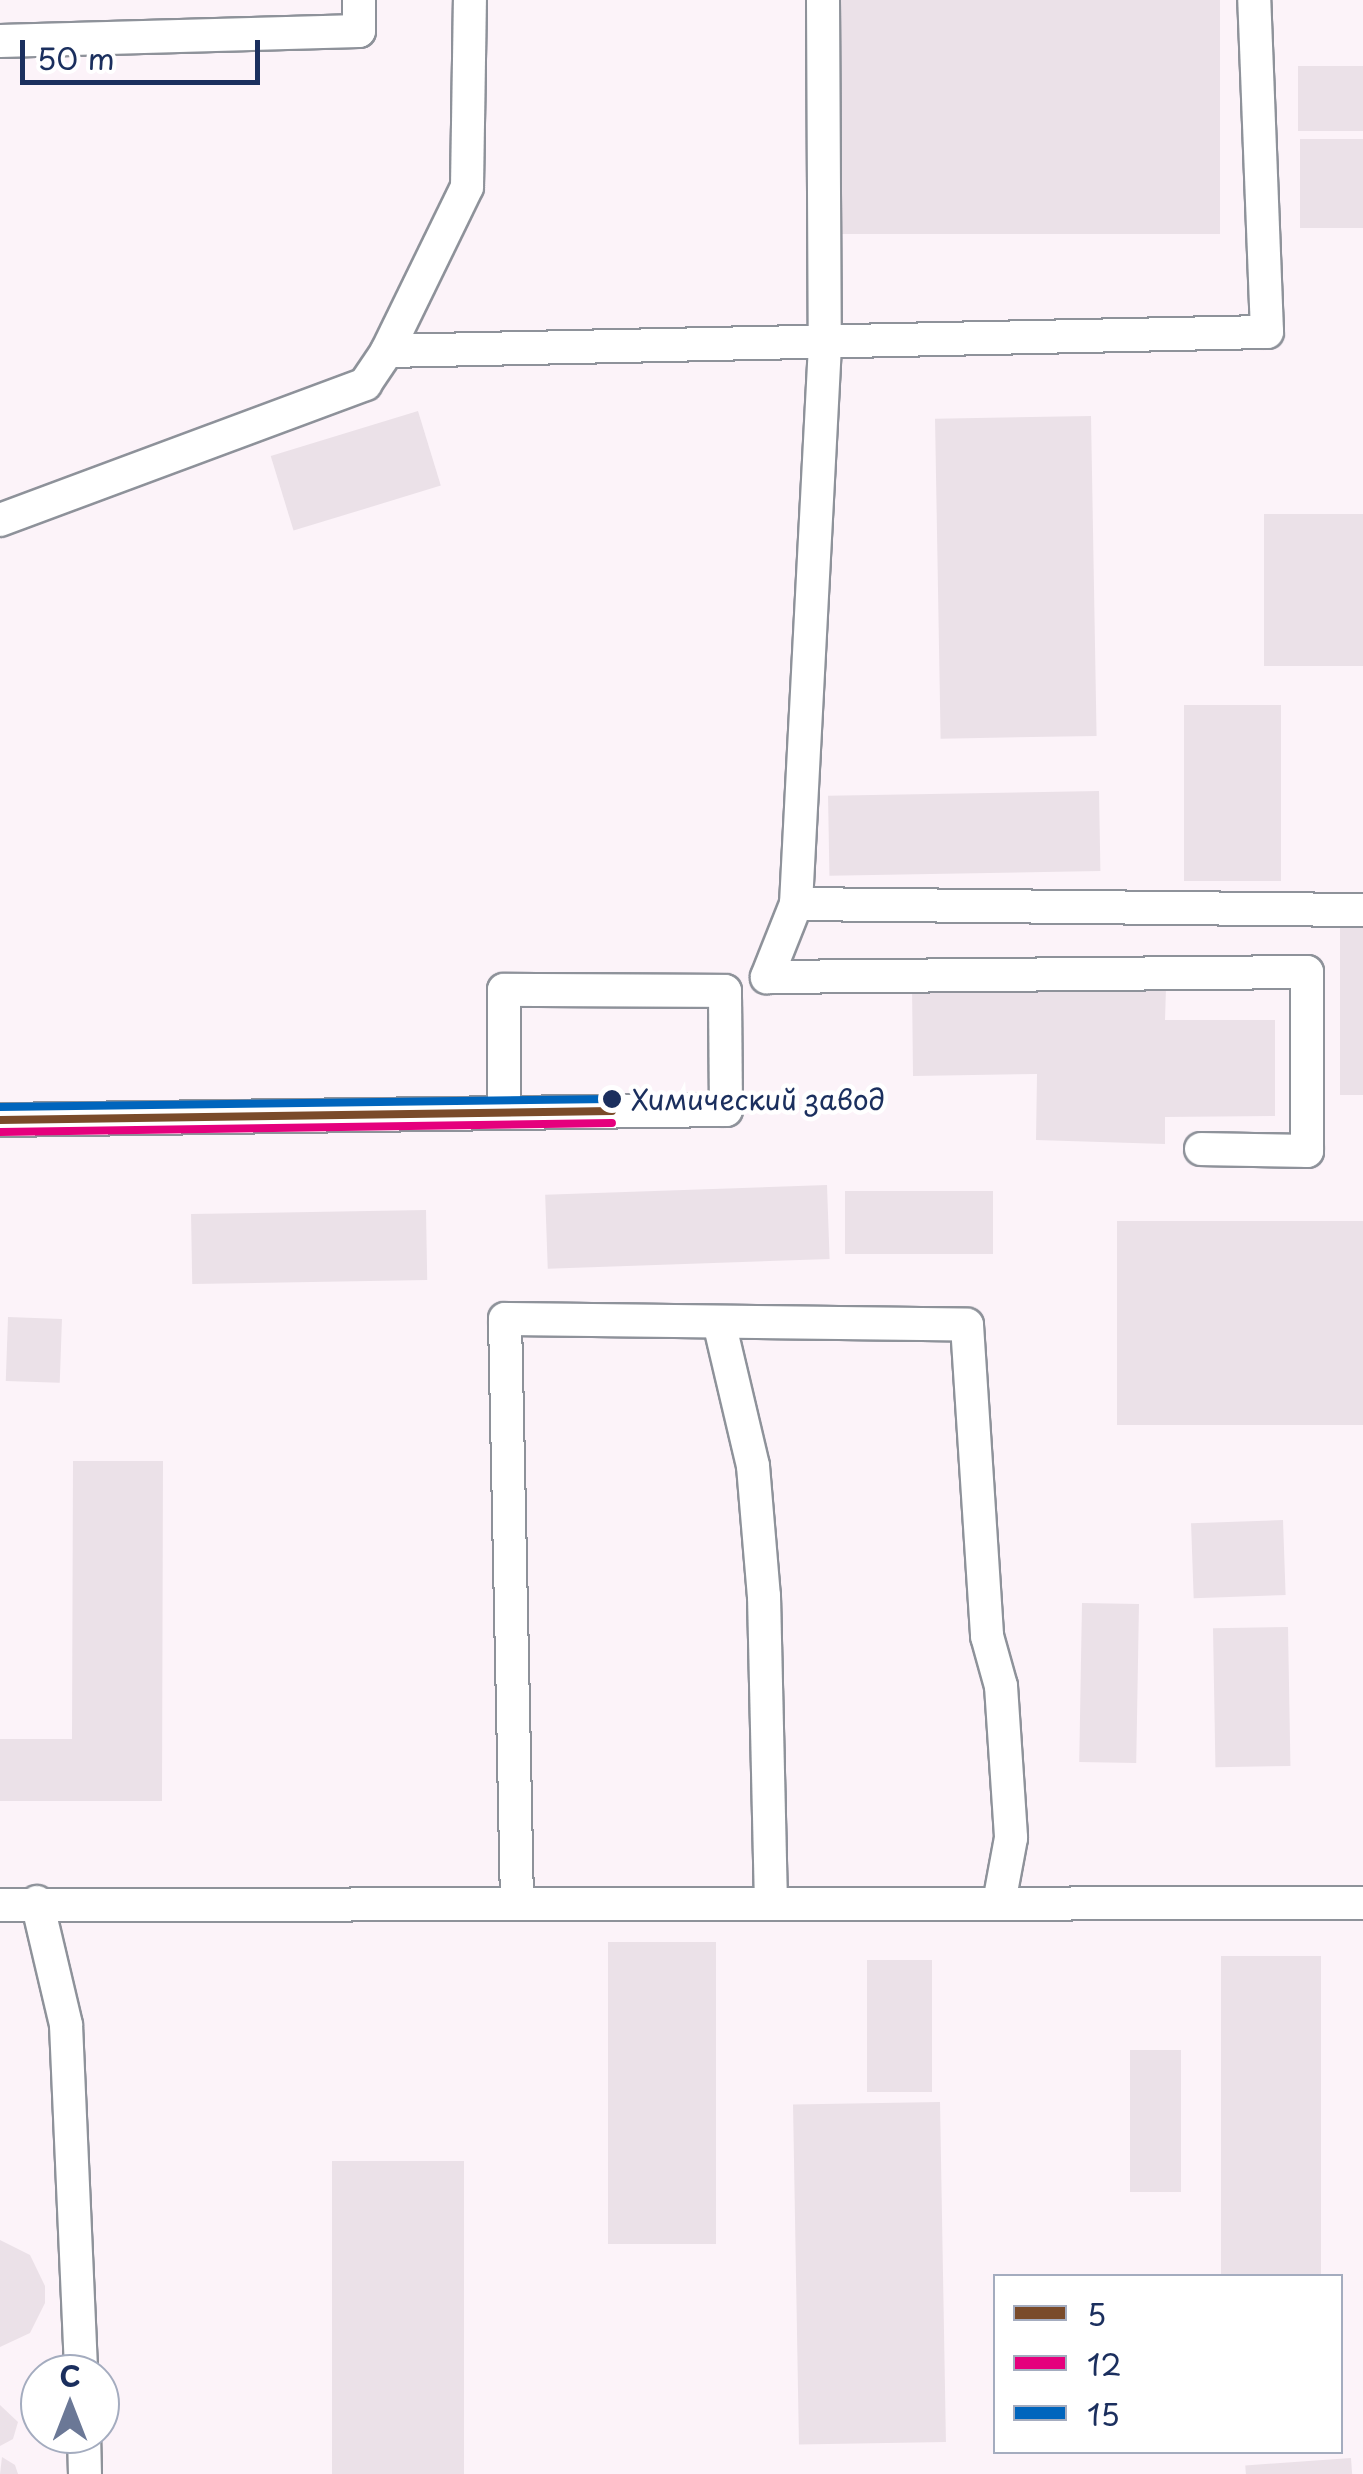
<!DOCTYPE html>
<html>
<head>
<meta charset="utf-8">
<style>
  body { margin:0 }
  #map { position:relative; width:1363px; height:2474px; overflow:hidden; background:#fff; font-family:"Playpen Sans",sans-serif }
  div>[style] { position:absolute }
  .built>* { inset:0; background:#fcf3f9 }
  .building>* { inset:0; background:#ebe1e8; transform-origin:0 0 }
  .roads { filter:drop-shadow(2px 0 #8e929a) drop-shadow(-2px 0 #8e929a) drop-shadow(0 2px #8e929a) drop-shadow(0 -2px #8e929a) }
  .minor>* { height:32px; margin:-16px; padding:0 16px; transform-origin:16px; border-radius:16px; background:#fff }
  .bus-1>* { height:8px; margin:-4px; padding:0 4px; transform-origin:4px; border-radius:4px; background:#7a4b2a }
  .bus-2>* { height:8px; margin:-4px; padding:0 4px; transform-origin:4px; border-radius:4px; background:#e5007d }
  .bus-3>* { height:8px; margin:-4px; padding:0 4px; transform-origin:4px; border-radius:4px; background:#0065bd }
  .dots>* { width:28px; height:28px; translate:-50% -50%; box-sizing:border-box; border:5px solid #fff; border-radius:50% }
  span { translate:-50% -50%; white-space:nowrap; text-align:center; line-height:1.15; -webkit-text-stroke:9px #fff; paint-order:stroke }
  .bus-label { font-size:28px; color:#1b2f5e }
  .left { translate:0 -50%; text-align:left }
  .legend { position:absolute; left:993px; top:2274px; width:350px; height:180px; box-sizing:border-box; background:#fff; border:2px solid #a4acbf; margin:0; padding:12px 18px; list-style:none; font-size:30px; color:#1b2f5e }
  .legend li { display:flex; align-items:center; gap:20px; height:50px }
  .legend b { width:50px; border:2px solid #a4acbf }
  .north { position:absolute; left:20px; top:2354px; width:100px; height:100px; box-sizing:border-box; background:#fff; border:2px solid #a4acbf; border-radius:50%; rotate:0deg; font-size:28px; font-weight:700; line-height:40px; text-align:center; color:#1b2f5e }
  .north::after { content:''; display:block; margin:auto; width:35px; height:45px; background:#6b7896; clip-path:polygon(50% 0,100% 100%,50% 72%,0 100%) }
  .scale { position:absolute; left:20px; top:40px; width:240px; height:45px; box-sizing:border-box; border:5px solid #1b2f5e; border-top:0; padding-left:12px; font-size:30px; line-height:35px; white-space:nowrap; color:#1b2f5e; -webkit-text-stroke:8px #fff; paint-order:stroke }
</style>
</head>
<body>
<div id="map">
  <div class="built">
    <div style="clip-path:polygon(evenodd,0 0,1363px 0,1363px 2474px,0 2474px,0 0,996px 2276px,1340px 2276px,1340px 2452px,996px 2452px,996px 2276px,0 0,40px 2374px,100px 2374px,100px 2434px,40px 2434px,40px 2374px)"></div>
  </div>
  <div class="building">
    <div style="left:834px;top:0;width:386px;height:234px"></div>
    <div style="left:1363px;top:66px;width:65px;height:65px;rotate:90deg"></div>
    <div style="left:1363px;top:139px;width:89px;height:63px;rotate:90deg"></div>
    <div style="left:418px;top:411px;width:78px;height:154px;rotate:73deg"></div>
    <div style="left:1091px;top:416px;width:320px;height:156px;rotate:89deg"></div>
    <div style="left:1363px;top:514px;width:152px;height:99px;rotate:90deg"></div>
    <div style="left:1184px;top:705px;width:97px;height:176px"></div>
    <div style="left:1099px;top:791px;width:80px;height:271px;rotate:89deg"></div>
    <div style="left:1340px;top:927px;width:23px;height:168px"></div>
    <div style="clip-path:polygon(912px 985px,1166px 988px,1165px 1020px,1275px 1020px,1275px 1116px,1165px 1117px,1165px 1144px,1036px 1140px,1037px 1074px,913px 1076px)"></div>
    <div style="left:827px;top:1185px;width:74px;height:282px;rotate:88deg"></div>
    <div style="left:993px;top:1191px;width:63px;height:148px;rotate:90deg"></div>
    <div style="left:426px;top:1210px;width:70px;height:235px;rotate:89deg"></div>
    <div style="left:1363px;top:1221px;width:204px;height:246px;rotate:90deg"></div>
    <div style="left:8px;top:1317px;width:54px;height:64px;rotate:2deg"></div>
    <div style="clip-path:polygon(73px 1461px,163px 1461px,162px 1801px,0 1801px,0 1739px,72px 1739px)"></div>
    <div style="left:1283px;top:1520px;width:75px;height:92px;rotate:88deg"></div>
    <div style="left:1082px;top:1603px;width:57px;height:159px;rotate:1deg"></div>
    <div style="left:1288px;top:1627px;width:139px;height:75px;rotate:89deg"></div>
    <div style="left:716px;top:1942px;width:302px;height:108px;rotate:90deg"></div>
    <div style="left:1321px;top:1956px;width:320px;height:100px;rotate:90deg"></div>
    <div style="left:867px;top:1960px;width:65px;height:132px"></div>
    <div style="left:1130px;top:2050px;width:51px;height:142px"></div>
    <div style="left:940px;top:2102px;width:340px;height:147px;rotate:89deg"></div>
    <div style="left:464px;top:2161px;width:313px;height:132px;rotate:90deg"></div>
    <div style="clip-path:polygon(0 2240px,30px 2255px,45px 2286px,45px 2303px,30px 2333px,0 2347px)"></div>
    <div style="clip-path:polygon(0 2405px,18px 2422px,13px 2439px,0 2446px)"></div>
    <div style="clip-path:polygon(2px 2457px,15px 2465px,18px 2474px,0 2474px)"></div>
    <div style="left:1351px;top:2458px;width:16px;height:106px;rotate:86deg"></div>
  </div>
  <div class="roads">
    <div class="minor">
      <div style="left:823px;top:0;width:345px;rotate:89.7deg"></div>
      <div style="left:825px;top:345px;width:560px;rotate:92.97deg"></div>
      <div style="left:796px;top:904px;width:567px;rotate:0.61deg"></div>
      <div style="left:0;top:41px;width:359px;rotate:-1.6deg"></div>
      <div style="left:359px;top:31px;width:31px;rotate:-90deg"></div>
      <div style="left:387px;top:351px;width:182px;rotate:-64deg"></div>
      <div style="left:467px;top:187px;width:187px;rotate:-89.1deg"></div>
      <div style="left:0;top:520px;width:390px;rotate:-20.4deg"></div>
      <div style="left:365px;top:384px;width:40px;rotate:-56deg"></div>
      <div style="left:387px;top:351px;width:880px;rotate:-1.24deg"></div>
      <div style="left:1267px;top:332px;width:332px;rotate:-92.2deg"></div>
      <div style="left:796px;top:904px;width:79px;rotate:111.7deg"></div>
      <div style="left:767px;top:977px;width:540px;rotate:-0.53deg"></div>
      <div style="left:1307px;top:972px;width:179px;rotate:90deg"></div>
      <div style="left:1307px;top:1151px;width:106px;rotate:-178.9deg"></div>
      <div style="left:0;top:1120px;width:726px;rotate:-0.79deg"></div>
      <div style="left:726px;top:1110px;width:119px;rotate:-90.5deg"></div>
      <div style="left:725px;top:991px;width:221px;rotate:-179.7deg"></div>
      <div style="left:504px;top:990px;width:122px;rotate:90deg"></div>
      <div style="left:719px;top:1322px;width:148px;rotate:76.7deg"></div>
      <div style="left:753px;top:1466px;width:130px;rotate:85.2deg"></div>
      <div style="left:764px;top:1596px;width:307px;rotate:88.7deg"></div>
      <div style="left:37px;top:1902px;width:126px;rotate:76.7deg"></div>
      <div style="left:66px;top:2025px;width:349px;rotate:87.5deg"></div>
      <div style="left:517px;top:1902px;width:583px;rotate:-91.18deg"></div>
      <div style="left:505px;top:1319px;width:462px;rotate:0.7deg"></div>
      <div style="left:967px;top:1325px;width:312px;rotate:86.3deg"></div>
      <div style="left:987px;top:1636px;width:52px;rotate:74.4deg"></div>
      <div style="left:1001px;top:1686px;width:152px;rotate:86.2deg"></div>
      <div style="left:1011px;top:1838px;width:66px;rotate:100.5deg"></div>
      <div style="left:0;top:1905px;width:1363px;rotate:-0.08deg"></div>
      <div style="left:84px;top:2434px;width:40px;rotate:88.6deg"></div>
    </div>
  </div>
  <div class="bus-1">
    <div style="left:0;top:1120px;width:612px;rotate:-0.84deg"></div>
  </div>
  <div class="bus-2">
    <div style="left:0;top:1132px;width:612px;rotate:-0.84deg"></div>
  </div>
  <div class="bus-3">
    <div style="left:0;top:1107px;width:612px;rotate:-0.75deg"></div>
  </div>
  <div class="dots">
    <div style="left:612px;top:1099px;background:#1b2f5e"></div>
  </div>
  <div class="bus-label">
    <span class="left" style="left:631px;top:1099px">Химический завод</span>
  </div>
  <ul class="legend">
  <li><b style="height:12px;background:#7a4b2a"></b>5</li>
  <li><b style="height:12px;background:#e5007d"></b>12</li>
  <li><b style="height:12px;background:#0065bd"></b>15</li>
  </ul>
  <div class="north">С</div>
  <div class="scale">50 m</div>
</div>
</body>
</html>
